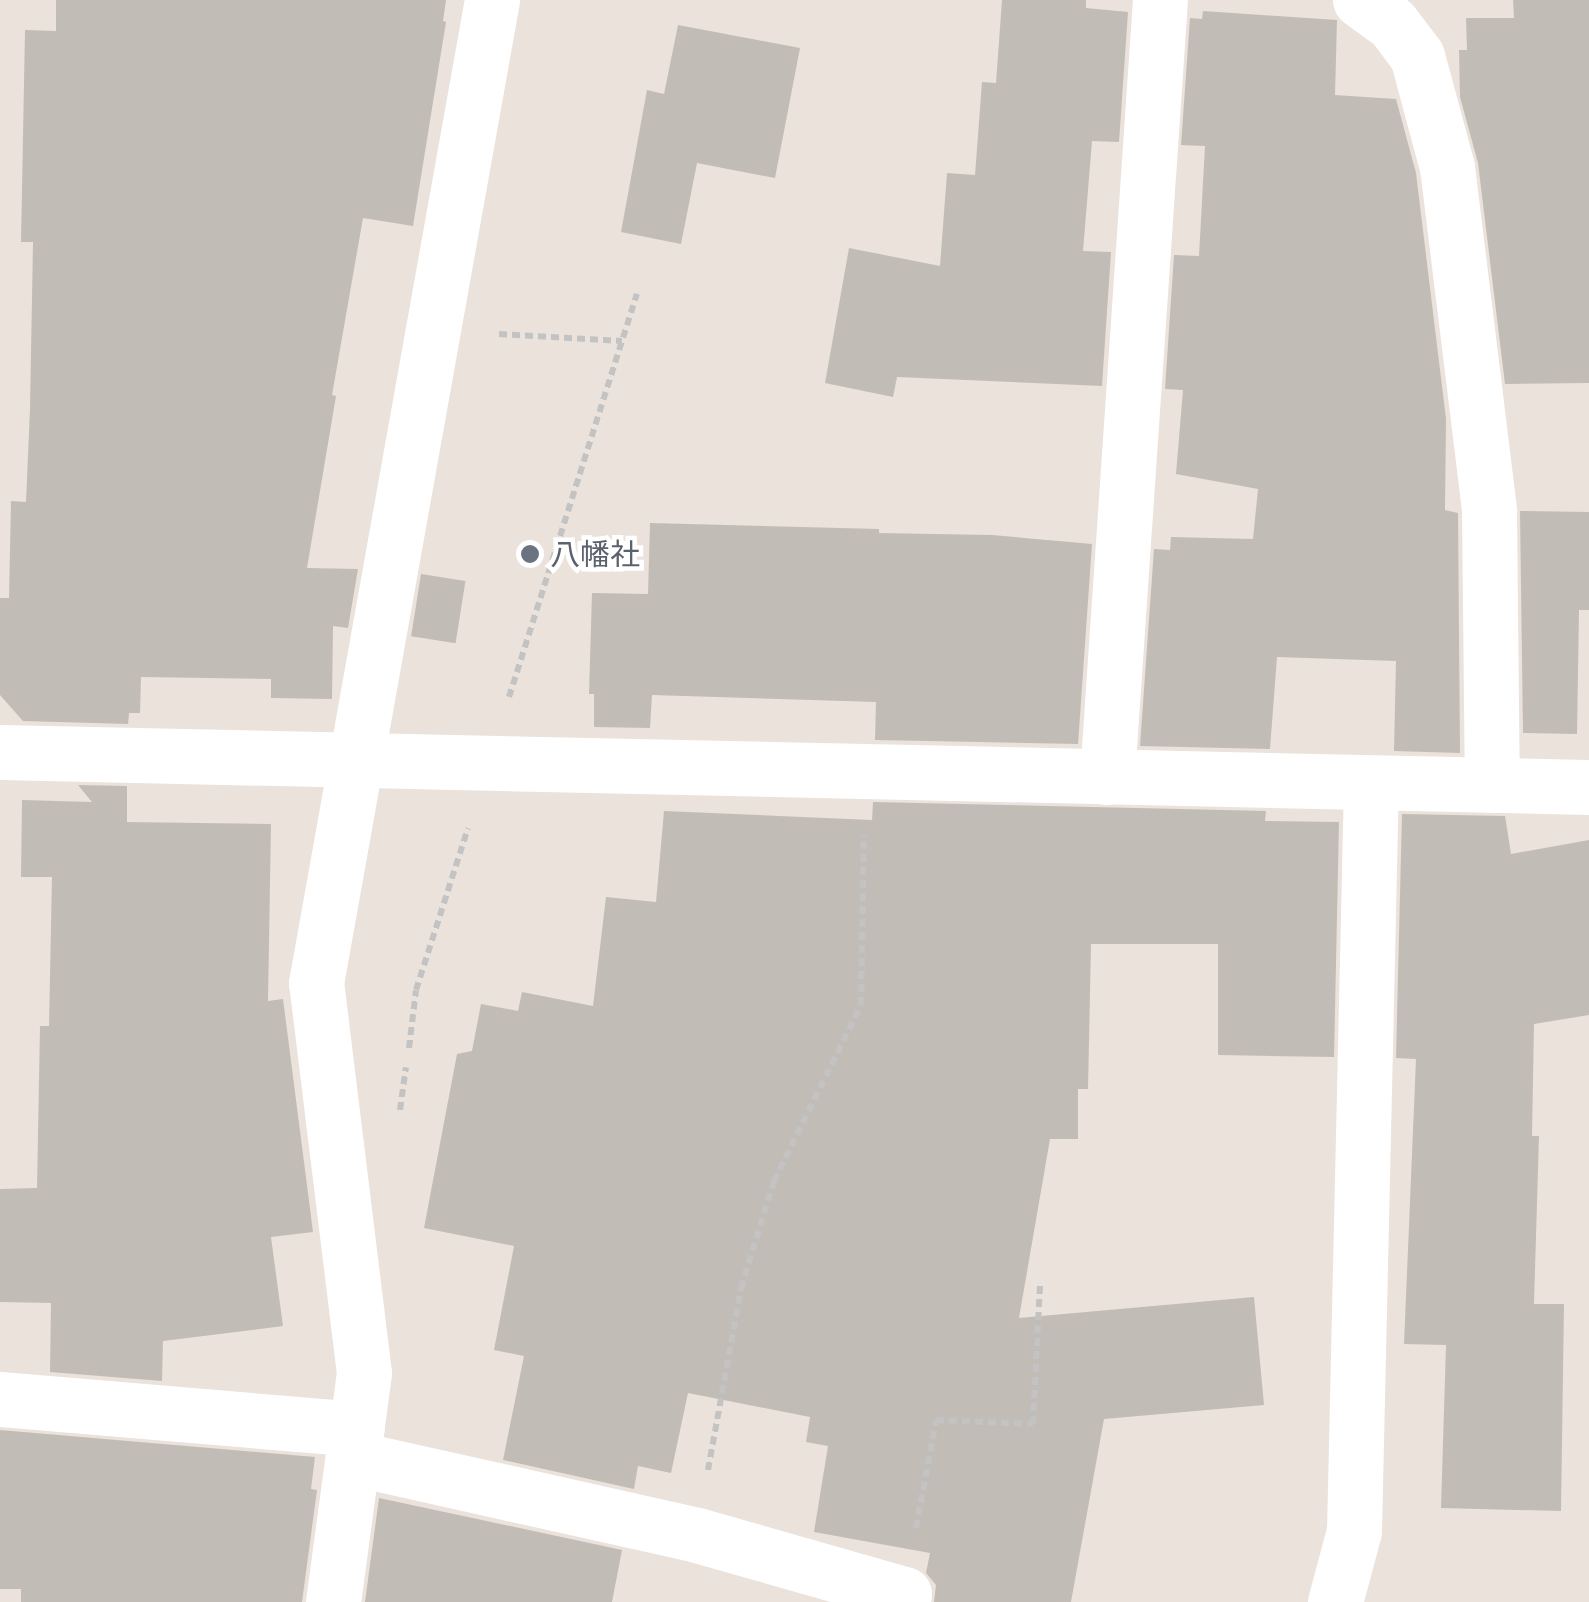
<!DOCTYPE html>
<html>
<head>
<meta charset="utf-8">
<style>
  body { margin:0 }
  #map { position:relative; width:1589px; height:1602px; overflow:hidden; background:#eae2db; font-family:"Golos Text","Noto Sans JP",sans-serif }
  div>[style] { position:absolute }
  .building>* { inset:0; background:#c2bcb7; transform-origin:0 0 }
  .path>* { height:6px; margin-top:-3px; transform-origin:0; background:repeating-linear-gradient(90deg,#c3c3c3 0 8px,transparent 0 13px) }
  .minor>* { height:55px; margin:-27.5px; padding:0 27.5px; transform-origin:27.5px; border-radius:27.5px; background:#fff }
  .dots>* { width:28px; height:28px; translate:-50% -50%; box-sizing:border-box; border:5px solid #fff; border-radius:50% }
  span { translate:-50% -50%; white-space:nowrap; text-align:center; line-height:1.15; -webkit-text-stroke:9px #fff; paint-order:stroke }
  .worship-label { font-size:30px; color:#5b616d }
  .left { translate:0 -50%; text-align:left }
</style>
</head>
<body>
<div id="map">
  <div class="building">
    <div style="clip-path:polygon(56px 0,446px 0,443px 21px,446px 22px,413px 226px,363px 218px,332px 395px,336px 396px,307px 568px,358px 569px,348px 628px,333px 626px,332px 699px,271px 698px,271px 679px,141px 677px,140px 713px,129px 713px,128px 724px,23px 721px,0 695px,0 598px,9px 598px,11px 501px,26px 502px,30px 409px,33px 242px,21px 242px,25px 30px,56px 31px)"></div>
    <div style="clip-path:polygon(1002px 0,1086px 0,1086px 8px,1128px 12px,1119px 142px,1092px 141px,1083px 251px,1111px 252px,1102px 386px,897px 377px,893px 397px,825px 383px,849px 248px,940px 266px,947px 173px,975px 175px,982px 82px,996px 83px)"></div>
    <div style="clip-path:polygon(1513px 0,1589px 0,1589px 383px,1505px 384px,1478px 163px,1460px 97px,1459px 50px,1467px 50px,1466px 18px,1514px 18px)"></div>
    <div style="clip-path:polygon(1203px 11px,1337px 20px,1335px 95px,1396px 99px,1416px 173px,1446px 419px,1445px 510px,1458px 513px,1460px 753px,1394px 751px,1396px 661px,1277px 657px,1270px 749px,1140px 746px,1154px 549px,1170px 550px,1171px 537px,1253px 539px,1258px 489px,1176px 474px,1183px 390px,1165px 389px,1174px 255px,1199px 256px,1205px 146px,1181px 145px,1190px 18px,1202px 19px)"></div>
    <div style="clip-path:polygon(678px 25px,800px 48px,775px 178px,697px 163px,681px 244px,621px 232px,647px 90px,664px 94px)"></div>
    <div style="clip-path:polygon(1520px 511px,1589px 512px,1589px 610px,1579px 610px,1577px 734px,1523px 733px)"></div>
    <div style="clip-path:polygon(650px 523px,879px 529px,879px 533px,992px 535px,1092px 544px,1078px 744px,875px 740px,876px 702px,652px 695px,650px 728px,594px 727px,594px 694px,589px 694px,592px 593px,648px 594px)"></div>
    <div style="left:421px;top:574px;width:45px;height:63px;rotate:9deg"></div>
    <div style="clip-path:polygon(78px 785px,127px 786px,127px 822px,271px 824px,268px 1001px,283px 999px,313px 1232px,271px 1237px,283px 1326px,163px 1341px,162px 1381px,50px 1372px,51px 1303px,0 1302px,0 1189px,37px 1188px,40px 1026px,49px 1026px,52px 877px,21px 877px,22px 800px,92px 802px)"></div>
    <div style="clip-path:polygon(873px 802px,1266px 811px,1265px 821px,1339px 822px,1334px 1057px,1218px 1055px,1218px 944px,1091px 944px,1088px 1089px,1078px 1089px,1078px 1139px,1050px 1139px,1019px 1318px,1254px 1297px,1264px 1405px,1104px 1419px,1071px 1602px,934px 1602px,936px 1585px,926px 1573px,930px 1553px,814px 1532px,828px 1446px,806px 1442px,810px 1417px,688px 1393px,671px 1473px,638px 1466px,634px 1489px,503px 1460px,524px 1356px,494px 1350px,514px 1246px,424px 1228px,457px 1054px,472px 1051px,481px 1004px,518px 1011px,522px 992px,593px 1006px,606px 897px,656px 902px,664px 811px,872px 820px)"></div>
    <div style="clip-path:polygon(1402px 814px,1505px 816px,1511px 854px,1589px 840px,1589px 1015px,1534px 1024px,1532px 1136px,1539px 1136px,1534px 1304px,1564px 1304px,1561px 1511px,1441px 1508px,1446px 1345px,1404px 1344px,1416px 1059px,1396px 1058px)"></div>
    <div style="clip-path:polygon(0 1430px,315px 1457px,311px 1489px,317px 1490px,302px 1602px,21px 1602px,21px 1589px,0 1589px)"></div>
    <div style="clip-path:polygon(379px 1498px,622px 1550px,612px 1602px,365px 1602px)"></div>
  </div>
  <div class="path">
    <div style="left:499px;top:334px;width:123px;rotate:3.3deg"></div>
    <div style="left:509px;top:697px;width:423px;rotate:-72.4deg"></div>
    <div style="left:409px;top:1048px;width:58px;rotate:-83.1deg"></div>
    <div style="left:416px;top:990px;width:170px;rotate:-72.2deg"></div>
    <div style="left:400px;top:1110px;width:43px;rotate:-82.1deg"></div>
    <div style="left:708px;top:1470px;width:185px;rotate:-79.7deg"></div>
    <div style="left:741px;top:1288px;width:112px;rotate:-72.9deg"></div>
    <div style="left:774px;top:1181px;width:196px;rotate:-63.7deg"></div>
    <div style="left:861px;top:1005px;width:170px;rotate:-89deg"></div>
    <div style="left:916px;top:1528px;width:110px;rotate:-79.5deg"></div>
    <div style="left:936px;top:1420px;width:97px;rotate:2.4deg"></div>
    <div style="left:1033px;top:1424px;width:140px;rotate:-87.1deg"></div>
  </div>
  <div class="minor">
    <div style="left:1360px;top:0;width:39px;rotate:36deg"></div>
    <div style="left:1392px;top:23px;width:41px;rotate:52.9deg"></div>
    <div style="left:1417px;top:56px;width:115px;rotate:74.9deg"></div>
    <div style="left:1447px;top:167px;width:347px;rotate:83deg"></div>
    <div style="left:1489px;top:511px;width:274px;rotate:89.4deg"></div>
    <div style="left:0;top:752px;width:1589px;rotate:1.26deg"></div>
    <div style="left:1107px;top:777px;width:779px;rotate:-86.1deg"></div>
    <div style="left:0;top:1399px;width:358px;rotate:4.8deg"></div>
    <div style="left:353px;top:1458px;width:353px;rotate:12.6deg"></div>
    <div style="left:697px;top:1535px;width:215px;rotate:15.9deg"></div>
    <div style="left:904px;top:1594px;width:8px;rotate:97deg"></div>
    <div style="left:333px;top:1602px;width:231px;rotate:-82.3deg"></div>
    <div style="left:364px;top:1373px;width:393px;rotate:-97deg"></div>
    <div style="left:316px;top:983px;width:999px;rotate:-79.85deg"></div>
    <div style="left:1335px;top:1602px;width:73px;rotate:-75deg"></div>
    <div style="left:1354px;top:1531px;width:748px;rotate:-88.7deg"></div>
  </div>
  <div class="dots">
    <div style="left:530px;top:554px;background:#6b7280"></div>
  </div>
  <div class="worship-label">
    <span class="left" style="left:550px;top:554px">八幡社</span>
  </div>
</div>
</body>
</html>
